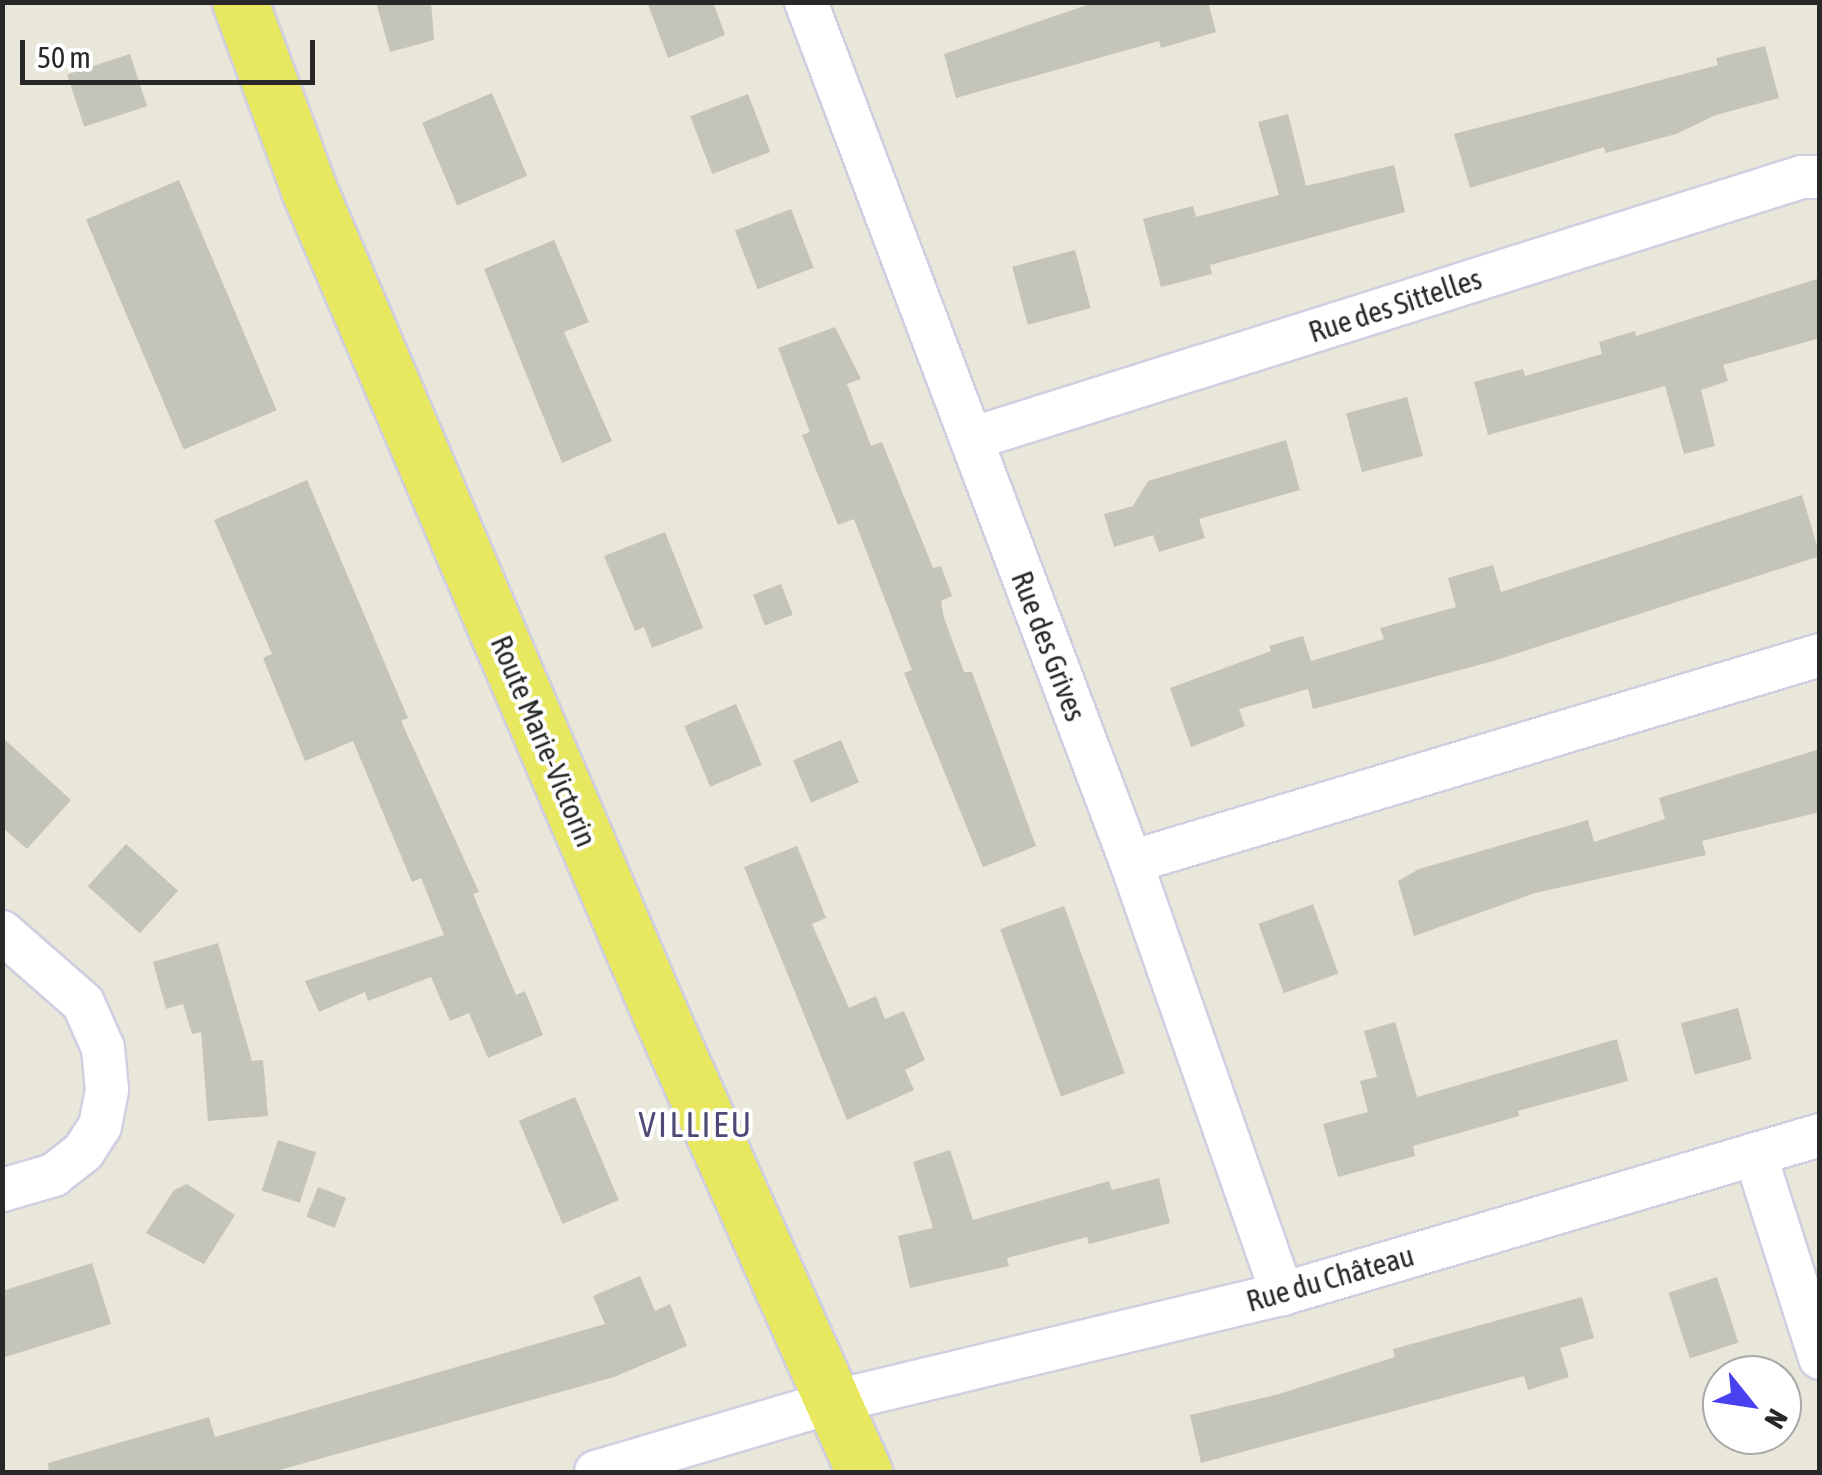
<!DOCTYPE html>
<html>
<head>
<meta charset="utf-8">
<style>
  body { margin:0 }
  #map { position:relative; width:1822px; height:1475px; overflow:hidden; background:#e9e6da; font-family:"Asap Condensed",sans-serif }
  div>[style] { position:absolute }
  .building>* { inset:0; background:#c5c4b8; transform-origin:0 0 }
  .roads { filter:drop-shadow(2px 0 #d0cfe0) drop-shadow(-2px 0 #d0cfe0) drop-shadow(0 2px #d0cfe0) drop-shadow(0 -2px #d0cfe0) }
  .minor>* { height:42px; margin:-21px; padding:0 21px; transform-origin:21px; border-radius:21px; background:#fff }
  .primary>* { height:55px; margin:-27.5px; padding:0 27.5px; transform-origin:27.5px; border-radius:27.5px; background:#e8e860 }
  span { translate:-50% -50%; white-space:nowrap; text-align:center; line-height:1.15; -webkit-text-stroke:8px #fff; paint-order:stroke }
  .street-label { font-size:30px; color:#282828 }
  .quarter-label { font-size:35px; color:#4d4b75; letter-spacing:2.5px }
  .frame { position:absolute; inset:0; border:5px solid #282828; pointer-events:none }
  .north { position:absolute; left:1702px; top:1355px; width:100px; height:100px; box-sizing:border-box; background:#fff; border:2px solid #a9a9a9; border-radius:50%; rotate:120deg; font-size:28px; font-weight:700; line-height:40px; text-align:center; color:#282828 }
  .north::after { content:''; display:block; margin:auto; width:35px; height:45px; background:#4941ef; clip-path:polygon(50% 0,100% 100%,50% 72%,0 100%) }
  .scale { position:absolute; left:20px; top:40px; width:295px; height:45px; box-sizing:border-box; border:5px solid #282828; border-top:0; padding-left:12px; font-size:30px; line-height:35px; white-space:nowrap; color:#282828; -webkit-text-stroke:8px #fff; paint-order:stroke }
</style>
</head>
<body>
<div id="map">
  <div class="building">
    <div style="clip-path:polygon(376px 2px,431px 2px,434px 40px,390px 52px)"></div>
    <div style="clip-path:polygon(647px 2px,713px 2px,725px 35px,668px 58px)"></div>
    <div style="clip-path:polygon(1096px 2px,1208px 2px,1216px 32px,1161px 48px,1159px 41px,956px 98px,944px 54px)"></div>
    <div style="clip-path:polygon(1765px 46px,1779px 98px,1716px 115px,1676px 134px,1606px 153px,1604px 147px,1470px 188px,1454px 134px,1718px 65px,1716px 58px)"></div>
    <div style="left:130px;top:54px;width:55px;height:66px;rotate:72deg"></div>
    <div style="left:492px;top:93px;width:90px;height:76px;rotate:67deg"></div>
    <div style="left:748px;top:94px;width:62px;height:62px;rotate:69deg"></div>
    <div style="clip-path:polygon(1288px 114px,1306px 186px,1394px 165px,1405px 212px,1210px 265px,1212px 274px,1161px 287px,1143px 219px,1193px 206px,1196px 217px,1279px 195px,1258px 122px)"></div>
    <div style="left:179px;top:180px;width:250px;height:101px;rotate:67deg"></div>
    <div style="left:791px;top:209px;width:63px;height:60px;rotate:69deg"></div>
    <div style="clip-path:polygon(554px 240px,589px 322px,564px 332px,612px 441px,562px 463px,484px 269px)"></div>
    <div style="left:1075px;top:250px;width:60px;height:65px;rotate:75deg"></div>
    <div style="clip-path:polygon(1820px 278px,1820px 338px,1723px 365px,1728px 381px,1701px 390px,1715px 446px,1684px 454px,1665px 386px,1488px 435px,1474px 382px,1523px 369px,1525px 376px,1602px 354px,1599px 342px,1635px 331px,1636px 336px)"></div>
    <div style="clip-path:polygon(835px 327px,861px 379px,847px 384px,871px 446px,882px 442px,933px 568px,941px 566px,952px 596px,941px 601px,944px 618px,964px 672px,972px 672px,1036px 846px,983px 867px,904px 673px,912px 670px,854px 519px,838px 525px,802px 435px,810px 432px,778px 348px)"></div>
    <div style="left:1407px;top:397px;width:61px;height:63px;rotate:75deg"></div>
    <div style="clip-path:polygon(1286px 440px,1300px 490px,1199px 519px,1205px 538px,1159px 552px,1153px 535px,1114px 547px,1104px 514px,1133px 506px,1148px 481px)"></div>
    <div style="clip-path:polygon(307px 480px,408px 718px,401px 721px,479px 892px,473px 894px,516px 995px,525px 991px,543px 1035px,488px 1058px,469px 1013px,450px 1021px,431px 977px,368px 1001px,365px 992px,319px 1012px,305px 981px,444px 935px,421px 878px,412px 882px,353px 741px,305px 761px,263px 658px,272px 654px,214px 520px)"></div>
    <div style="clip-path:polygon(1802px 495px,1820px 556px,1490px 662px,1313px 709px,1308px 689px,1239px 709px,1245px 726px,1191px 747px,1170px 688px,1271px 651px,1269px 646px,1303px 636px,1311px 661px,1384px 639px,1380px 628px,1456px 607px,1448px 578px,1493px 565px,1501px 592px)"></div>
    <div style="clip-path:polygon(665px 532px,703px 628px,652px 648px,644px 627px,635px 631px,604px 556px)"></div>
    <div style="left:781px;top:584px;width:33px;height:30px;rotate:69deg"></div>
    <div style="left:736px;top:704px;width:66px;height:56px;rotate:67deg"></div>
    <div style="clip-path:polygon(2px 737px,71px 800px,27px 849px,2px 827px)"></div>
    <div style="left:841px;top:740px;width:46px;height:52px;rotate:67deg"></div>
    <div style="clip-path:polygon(1820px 749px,1820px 812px,1702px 841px,1706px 855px,1535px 893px,1414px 936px,1398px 881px,1419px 869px,1588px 820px,1594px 842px,1665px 819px,1659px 798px)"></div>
    <div style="left:126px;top:844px;width:70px;height:57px;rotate:42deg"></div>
    <div style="clip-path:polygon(797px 846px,826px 918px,812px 924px,849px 1008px,876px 996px,885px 1019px,904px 1011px,925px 1060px,905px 1070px,914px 1090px,847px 1120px,744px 867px)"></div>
    <div style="left:1313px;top:904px;width:74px;height:58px;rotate:70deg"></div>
    <div style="left:1064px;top:906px;width:178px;height:68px;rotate:70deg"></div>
    <div style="clip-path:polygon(218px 943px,252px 1061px,263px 1060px,268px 1116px,208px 1121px,201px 1032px,192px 1034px,183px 1004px,166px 1009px,153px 962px)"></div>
    <div style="left:1738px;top:1008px;width:53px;height:59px;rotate:75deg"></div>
    <div style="clip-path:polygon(1395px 1022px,1417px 1097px,1617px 1039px,1628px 1081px,1518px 1111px,1519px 1116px,1413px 1146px,1415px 1156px,1338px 1177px,1323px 1124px,1368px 1112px,1360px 1081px,1377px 1077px,1364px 1031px)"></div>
    <div style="left:575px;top:1097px;width:112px;height:61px;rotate:67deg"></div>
    <div style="left:278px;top:1140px;width:40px;height:53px;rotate:18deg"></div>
    <div style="clip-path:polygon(950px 1150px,973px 1220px,1109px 1181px,1112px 1190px,1159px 1178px,1170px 1223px,1089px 1244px,1087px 1237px,1007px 1258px,1009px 1266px,910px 1288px,898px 1236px,933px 1228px,913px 1162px)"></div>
    <div style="clip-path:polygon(187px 1184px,235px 1215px,204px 1264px,146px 1233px,174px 1190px)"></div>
    <div style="left:318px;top:1187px;width:30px;height:32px;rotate:21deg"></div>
    <div style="clip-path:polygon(92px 1263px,111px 1324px,2px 1358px,2px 1291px)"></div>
    <div style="clip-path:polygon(640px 1276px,655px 1311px,670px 1304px,687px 1346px,614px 1377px,272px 1472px,49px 1472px,48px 1463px,209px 1417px,215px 1437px,605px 1324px,593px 1296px)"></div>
    <div style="left:1717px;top:1277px;width:69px;height:51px;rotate:72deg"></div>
    <div style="clip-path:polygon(1582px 1297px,1594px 1338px,1560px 1348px,1569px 1377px,1528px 1390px,1524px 1376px,1201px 1463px,1190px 1415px,1279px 1394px,1395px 1357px,1393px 1349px)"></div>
  </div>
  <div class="roads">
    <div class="minor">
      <div style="left:806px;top:2px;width:919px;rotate:69.3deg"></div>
      <div style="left:1131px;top:862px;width:458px;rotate:70.7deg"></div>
      <div style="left:971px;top:439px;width:871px;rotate:-17.5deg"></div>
      <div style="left:1802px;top:177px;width:18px"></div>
      <div style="left:1131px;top:862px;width:719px;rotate:-16.72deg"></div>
      <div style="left:2px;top:932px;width:108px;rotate:41.2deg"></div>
      <div style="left:83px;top:1003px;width:49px;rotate:66deg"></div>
      <div style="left:103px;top:1048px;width:42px;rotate:84.6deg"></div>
      <div style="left:107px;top:1090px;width:37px;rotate:101deg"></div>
      <div style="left:100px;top:1126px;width:31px;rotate:123deg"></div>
      <div style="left:83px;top:1152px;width:37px;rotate:142deg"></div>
      <div style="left:54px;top:1175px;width:54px;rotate:163.9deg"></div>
      <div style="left:1755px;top:1154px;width:214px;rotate:72.3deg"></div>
      <div style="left:596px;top:1472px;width:250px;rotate:-16.5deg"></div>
      <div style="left:836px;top:1401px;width:459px;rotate:-13.5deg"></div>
      <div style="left:1282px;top:1294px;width:561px;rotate:-16.46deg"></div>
    </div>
    <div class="primary">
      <div style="left:240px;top:2px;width:200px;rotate:69.8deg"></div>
      <div style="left:309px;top:190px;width:900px;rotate:66.91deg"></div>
      <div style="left:662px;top:1018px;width:497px;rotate:66deg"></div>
    </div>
  </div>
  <div class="street-label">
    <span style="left:1395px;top:305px;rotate:-18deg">Rue des Sittelles</span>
    <span style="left:1049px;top:646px;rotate:69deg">Rue des Grives</span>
    <span style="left:544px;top:741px;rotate:67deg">Route Marie-Victorin</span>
    <span style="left:1330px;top:1278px;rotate:-16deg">Rue du Château</span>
  </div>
  <div class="quarter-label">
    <span style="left:696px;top:1124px">VILLIEU</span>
  </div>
  <div class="frame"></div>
  <div class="north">N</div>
  <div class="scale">50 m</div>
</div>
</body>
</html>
